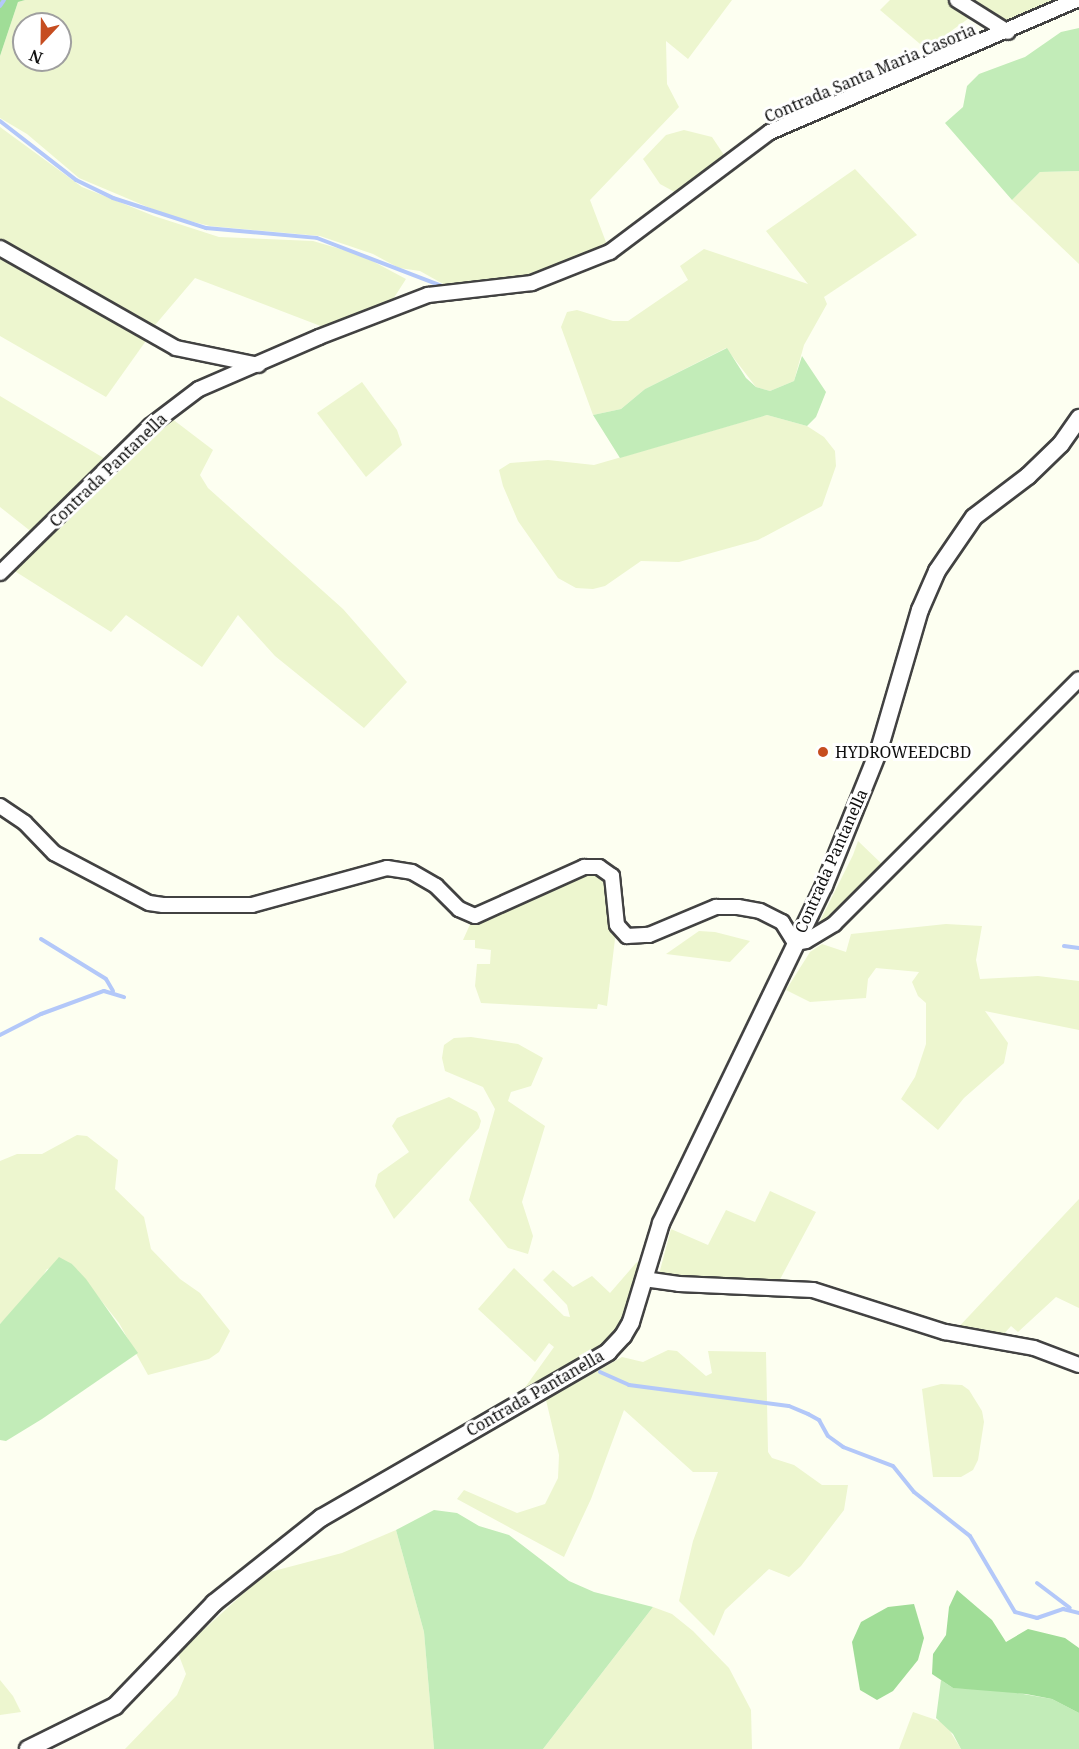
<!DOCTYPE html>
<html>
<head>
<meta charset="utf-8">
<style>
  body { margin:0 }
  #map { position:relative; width:1079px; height:1749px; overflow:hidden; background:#fdfff1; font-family:"Noto Serif",serif }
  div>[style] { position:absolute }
  .farmland>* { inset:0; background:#edf6cf }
  .green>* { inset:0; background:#c2ecb8 }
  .forest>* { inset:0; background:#a0dd97 }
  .stream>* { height:4px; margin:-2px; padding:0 2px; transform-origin:2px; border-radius:2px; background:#b3c8f9 }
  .roads { filter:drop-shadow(2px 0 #424242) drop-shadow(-2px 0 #424242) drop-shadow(0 2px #424242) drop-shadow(0 -2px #424242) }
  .minor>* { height:14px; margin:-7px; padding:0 7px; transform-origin:7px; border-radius:7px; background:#fff }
  .tertiary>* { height:16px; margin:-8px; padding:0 8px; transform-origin:8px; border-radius:8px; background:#fff }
  .dots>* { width:16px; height:16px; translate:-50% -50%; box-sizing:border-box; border:3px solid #fff; border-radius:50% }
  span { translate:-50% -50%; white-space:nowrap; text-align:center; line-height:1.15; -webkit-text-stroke:6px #fff; paint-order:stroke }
  .street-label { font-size:16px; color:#0f0f0f }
  .poi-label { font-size:16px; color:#0f0f0f }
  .left { translate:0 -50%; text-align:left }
  .north { position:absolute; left:12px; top:12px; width:60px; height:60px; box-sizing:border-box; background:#fff; border:2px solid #9f9f9f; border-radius:50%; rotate:202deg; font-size:16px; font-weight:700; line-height:24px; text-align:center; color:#0f0f0f }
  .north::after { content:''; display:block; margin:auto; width:21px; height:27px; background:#c64d20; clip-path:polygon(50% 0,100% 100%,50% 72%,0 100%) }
</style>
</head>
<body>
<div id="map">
  <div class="farmland">
    <div style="clip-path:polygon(evenodd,25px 0,732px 0,688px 59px,666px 41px,667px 84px,679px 107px,590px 200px,609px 250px,533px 279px,454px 290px,420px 271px,399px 268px,373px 254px,320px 236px,210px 226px,169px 216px,79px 178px,27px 134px,0 118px,0 56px,18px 2px,25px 0,24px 24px,60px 24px,60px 60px,24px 60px,24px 24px)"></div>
    <div style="clip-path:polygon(890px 0,947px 0,972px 16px,926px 49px,880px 10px)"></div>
    <div style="clip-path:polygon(964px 0,1067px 0,1007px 28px)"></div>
    <div style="clip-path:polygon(0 127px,82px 187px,154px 216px,219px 237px,313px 241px,361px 255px,406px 279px,390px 304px,331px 330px,195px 278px,150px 331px,0 241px)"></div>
    <div style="clip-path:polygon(684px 130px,712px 137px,726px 158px,682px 196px,660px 184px,643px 159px,666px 135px)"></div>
    <div style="clip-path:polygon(855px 169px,917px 235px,824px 297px,827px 304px,804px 345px,794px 381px,770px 391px,756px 387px,726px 348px,645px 389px,621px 409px,593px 415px,561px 327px,567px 312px,577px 310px,613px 321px,628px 321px,688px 280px,680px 266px,704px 249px,808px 284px,766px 231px)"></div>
    <div style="clip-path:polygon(1079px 171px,1079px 264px,1012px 200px,1040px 172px)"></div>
    <div style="clip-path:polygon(0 251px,148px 338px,106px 397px,0 336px)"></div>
    <div style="clip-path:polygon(362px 382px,397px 430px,402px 445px,366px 477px,317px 413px)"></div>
    <div style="clip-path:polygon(0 396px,112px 463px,38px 537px,0 507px)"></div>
    <div style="clip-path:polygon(767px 415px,807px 426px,824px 437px,835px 451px,836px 466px,822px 506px,758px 540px,679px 562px,641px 561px,605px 586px,593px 589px,576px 588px,558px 578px,518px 521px,503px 486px,499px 470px,510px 463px,548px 460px,594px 465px)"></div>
    <div style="clip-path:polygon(171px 418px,213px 450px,200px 475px,208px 488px,343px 609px,407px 682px,364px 728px,275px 656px,238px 615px,202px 667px,126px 615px,111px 632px,13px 570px)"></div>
    <div style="clip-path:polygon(858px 841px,884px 866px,813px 935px,853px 855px)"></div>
    <div style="clip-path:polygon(593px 871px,609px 875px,615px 939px,607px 1006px,598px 1004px,597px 1009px,481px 1003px,475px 986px,477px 964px,490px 964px,491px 950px,475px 948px,475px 940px,463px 940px,472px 920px)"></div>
    <div style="clip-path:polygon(946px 924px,982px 926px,976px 960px,980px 979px,1038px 976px,1079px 981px,1079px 1030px,985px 1011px,1008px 1043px,1004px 1063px,964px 1098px,938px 1130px,901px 1099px,915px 1077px,926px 1044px,926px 1003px,918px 996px,912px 982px,919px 972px,876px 968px,868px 979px,866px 998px,810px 1002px,786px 990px,810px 952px,822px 944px,846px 952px,851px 934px)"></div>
    <div style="clip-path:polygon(699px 931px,715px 932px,750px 941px,730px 962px,666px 954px)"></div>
    <div style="clip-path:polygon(471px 1037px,518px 1044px,543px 1058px,531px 1086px,511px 1092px,508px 1101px,545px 1126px,522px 1202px,533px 1236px,528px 1254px,508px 1248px,469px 1200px,495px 1109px,483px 1087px,445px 1071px,442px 1058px,444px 1045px,454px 1038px)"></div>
    <div style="clip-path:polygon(449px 1097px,477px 1112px,481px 1121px,479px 1128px,394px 1219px,375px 1186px,378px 1174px,409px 1152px,392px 1126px,397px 1118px)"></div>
    <div style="clip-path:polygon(77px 1135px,87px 1136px,118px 1160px,115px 1189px,144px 1217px,151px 1249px,180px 1279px,200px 1293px,230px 1331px,219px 1352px,209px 1359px,148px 1375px,119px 1323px,72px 1264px,47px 1269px,36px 1287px,0 1324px,0 1161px,17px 1154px,42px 1154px)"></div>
    <div style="clip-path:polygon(770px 1191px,816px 1212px,777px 1285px,658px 1278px,671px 1229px,708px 1245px,726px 1210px,755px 1222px)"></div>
    <div style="clip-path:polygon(1079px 1199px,1079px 1308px,1056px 1297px,1018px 1332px,1011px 1326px,1002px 1336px,954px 1332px)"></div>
    <div style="clip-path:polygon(646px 1257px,618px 1338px,521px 1393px,554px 1347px,549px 1343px,535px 1362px,478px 1309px,514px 1268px,564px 1316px,570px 1317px,567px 1305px,543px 1280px,553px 1270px,573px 1287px,592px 1276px,610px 1293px,636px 1263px)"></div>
    <div style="clip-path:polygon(668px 1350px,677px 1351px,706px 1376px,712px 1373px,708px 1351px,766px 1352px,768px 1452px,772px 1458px,794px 1465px,822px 1485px,848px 1485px,844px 1510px,801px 1566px,789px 1577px,769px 1569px,725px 1610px,714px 1636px,679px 1601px,693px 1541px,718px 1472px,693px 1472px,624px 1410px,591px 1499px,564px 1557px,457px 1499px,464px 1490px,517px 1513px,545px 1504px,558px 1478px,559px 1455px,546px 1400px,622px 1357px,643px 1362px)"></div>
    <div style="clip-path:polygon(941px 1384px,962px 1385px,969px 1390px,982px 1411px,984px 1422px,978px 1460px,973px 1470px,961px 1477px,933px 1477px,922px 1389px)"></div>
    <div style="clip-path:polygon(396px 1530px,424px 1632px,434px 1749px,125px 1749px,177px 1695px,186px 1674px,178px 1653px,266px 1573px,342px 1553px)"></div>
    <div style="clip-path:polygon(653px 1607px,672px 1614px,693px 1631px,729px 1668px,751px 1710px,752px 1749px,543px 1749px)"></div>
    <div style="clip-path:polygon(0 1680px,13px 1696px,21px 1712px,0 1715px)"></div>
    <div style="clip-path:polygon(913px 1712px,945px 1723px,961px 1749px,899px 1749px)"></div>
  </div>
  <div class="green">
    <div style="clip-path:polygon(1079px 28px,1079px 171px,1040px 172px,1012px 200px,945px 123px,963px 107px,967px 86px,979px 74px,1025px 57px,1061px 32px)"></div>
    <div style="clip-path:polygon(727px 348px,746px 378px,756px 387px,770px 391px,794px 381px,802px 356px,826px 392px,816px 417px,807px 426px,767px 415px,620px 458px,593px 415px,621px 409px,645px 389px)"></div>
    <div style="clip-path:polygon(59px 1257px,72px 1264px,86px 1279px,138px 1353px,42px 1419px,6px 1441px,0 1440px,0 1324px)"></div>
    <div style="clip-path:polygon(434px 1510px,457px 1513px,479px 1526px,509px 1535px,569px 1581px,594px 1592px,653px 1607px,543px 1749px,434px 1749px,424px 1632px,396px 1530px)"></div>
    <div style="clip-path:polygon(941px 1680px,953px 1688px,995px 1689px,1052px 1699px,1079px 1713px,1079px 1749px,961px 1749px,953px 1734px,936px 1718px)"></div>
  </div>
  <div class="forest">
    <div style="clip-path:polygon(0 0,25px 0,18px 2px,0 56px)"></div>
    <div style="clip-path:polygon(957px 1590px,992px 1620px,1006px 1642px,1028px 1629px,1065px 1638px,1079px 1648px,1079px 1713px,1052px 1699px,1026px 1694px,953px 1688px,932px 1674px,933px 1654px,946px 1635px,949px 1607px)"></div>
    <div style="clip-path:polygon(914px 1604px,924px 1638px,918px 1660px,893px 1691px,877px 1700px,860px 1690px,852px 1642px,861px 1622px,888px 1607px)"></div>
  </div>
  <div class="stream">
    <div style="left:0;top:6px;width:7px;rotate:-56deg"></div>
    <div style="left:0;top:121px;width:96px;rotate:37.8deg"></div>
    <div style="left:76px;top:180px;width:41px;rotate:25.9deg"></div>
    <div style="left:113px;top:198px;width:98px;rotate:17.9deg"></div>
    <div style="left:206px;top:228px;width:111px;rotate:5.1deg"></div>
    <div style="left:317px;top:238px;width:139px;rotate:21deg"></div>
    <div style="left:41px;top:939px;width:76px;rotate:31.6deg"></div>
    <div style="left:106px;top:979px;width:14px;rotate:60deg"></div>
    <div style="left:1064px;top:946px;width:15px;rotate:8deg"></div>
    <div style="left:0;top:1035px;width:46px;rotate:-27.1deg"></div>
    <div style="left:41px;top:1014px;width:67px;rotate:-20.1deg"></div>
    <div style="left:104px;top:991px;width:21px;rotate:17deg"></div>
    <div style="left:600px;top:1372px;width:32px;rotate:24deg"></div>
    <div style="left:629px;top:1385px;width:161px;rotate:7.5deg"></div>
    <div style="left:789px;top:1406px;width:21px;rotate:23deg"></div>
    <div style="left:808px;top:1414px;width:13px;rotate:29deg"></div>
    <div style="left:819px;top:1420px;width:18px;rotate:61deg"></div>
    <div style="left:828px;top:1436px;width:19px;rotate:36deg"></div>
    <div style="left:843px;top:1447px;width:53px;rotate:20.8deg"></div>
    <div style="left:893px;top:1466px;width:33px;rotate:51deg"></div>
    <div style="left:914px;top:1492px;width:71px;rotate:38.2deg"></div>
    <div style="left:970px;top:1536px;width:88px;rotate:59.4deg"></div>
    <div style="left:1015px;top:1612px;width:23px;rotate:15deg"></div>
    <div style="left:1037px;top:1618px;width:28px;rotate:-19deg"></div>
    <div style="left:1063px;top:1609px;width:16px;rotate:14deg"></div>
    <div style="left:1037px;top:1583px;width:41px;rotate:37.1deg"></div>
  </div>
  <div class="roads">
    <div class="minor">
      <div style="left:957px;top:0;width:60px;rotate:32.1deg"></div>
      <div style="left:0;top:248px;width:202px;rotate:29.6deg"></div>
      <div style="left:176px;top:348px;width:84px;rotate:11.7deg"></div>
      <div style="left:0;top:573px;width:210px;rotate:-44.4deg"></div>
      <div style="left:150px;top:426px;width:61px;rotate:-37.1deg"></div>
      <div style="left:199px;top:389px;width:131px;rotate:-23.4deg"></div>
      <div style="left:319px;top:337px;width:117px;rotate:-21.1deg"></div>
      <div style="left:428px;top:295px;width:105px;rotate:-6.6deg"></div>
      <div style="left:532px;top:283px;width:84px;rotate:-21.7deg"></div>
      <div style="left:610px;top:252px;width:200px;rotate:-36.9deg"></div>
      <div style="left:770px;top:132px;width:334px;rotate:-23.3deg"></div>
      <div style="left:0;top:806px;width:30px;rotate:34deg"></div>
      <div style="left:25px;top:823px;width:42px;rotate:46deg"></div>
      <div style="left:54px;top:853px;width:107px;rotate:27.8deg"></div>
      <div style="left:149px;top:903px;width:14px;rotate:8deg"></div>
      <div style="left:163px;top:905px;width:89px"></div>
      <div style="left:252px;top:905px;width:140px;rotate:-15.3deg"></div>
      <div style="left:387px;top:868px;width:25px;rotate:9deg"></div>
      <div style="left:412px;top:872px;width:28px;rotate:30deg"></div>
      <div style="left:436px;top:886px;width:33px;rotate:45deg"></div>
      <div style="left:459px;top:909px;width:17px;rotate:24deg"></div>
      <div style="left:475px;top:916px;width:120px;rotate:-24.2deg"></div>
      <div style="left:584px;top:867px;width:15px"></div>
      <div style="left:599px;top:867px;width:16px;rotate:35deg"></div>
      <div style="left:612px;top:876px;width:49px;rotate:84.2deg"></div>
      <div style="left:617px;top:925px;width:15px;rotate:48deg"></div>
      <div style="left:627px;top:936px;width:22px;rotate:-3deg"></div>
      <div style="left:649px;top:935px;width:73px;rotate:-22.7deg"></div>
      <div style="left:716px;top:907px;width:22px"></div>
      <div style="left:738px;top:907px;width:22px;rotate:10deg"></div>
      <div style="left:760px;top:911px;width:25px;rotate:27deg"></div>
      <div style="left:782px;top:922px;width:25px;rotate:58deg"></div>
      <div style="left:795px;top:943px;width:11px;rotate:-10deg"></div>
      <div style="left:806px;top:941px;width:33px;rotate:-31deg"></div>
      <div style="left:834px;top:924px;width:346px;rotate:-45deg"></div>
      <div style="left:644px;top:1279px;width:35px;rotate:8deg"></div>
      <div style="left:679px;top:1284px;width:134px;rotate:2.6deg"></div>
      <div style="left:813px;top:1290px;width:139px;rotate:17.7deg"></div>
      <div style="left:945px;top:1332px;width:90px;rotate:10.2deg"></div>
      <div style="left:1034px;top:1348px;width:48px;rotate:20.7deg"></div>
    </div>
    <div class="tertiary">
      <div style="left:28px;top:1749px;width:97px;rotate:-26.3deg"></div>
      <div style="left:115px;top:1706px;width:143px;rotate:-46.1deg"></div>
      <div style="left:214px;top:1603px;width:137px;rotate:-38.5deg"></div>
      <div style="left:321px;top:1518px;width:332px;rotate:-30deg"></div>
      <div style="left:608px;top:1352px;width:22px;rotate:-47deg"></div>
      <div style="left:623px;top:1336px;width:16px;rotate:-60deg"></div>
      <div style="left:631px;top:1322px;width:103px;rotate:-73.1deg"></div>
      <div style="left:661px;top:1223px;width:374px;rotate:-64.2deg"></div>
      <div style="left:824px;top:886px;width:147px;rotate:-68deg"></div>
      <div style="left:879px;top:750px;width:146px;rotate:-73.7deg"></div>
      <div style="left:920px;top:610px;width:43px;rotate:-66.4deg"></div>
      <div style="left:937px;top:571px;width:65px;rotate:-55.6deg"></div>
      <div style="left:974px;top:517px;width:68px;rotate:-37.2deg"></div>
      <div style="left:1028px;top:476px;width:46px;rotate:-44.1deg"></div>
      <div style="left:1061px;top:444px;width:32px;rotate:-55deg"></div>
    </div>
  </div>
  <div class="dots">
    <div style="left:823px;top:752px;background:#c64d20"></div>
  </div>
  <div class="street-label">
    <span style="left:870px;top:73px;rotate:-23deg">Contrada Santa Maria Casoria</span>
    <span style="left:108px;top:470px;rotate:-44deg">Contrada Pantanella</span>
    <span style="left:831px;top:861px;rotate:-66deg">Contrada Pantanella</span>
    <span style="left:535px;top:1393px;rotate:-30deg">Contrada Pantanella</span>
  </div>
  <div class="poi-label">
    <span class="left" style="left:835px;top:752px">HYDROWEEDCBD</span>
  </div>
  <div class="north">N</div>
</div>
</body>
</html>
